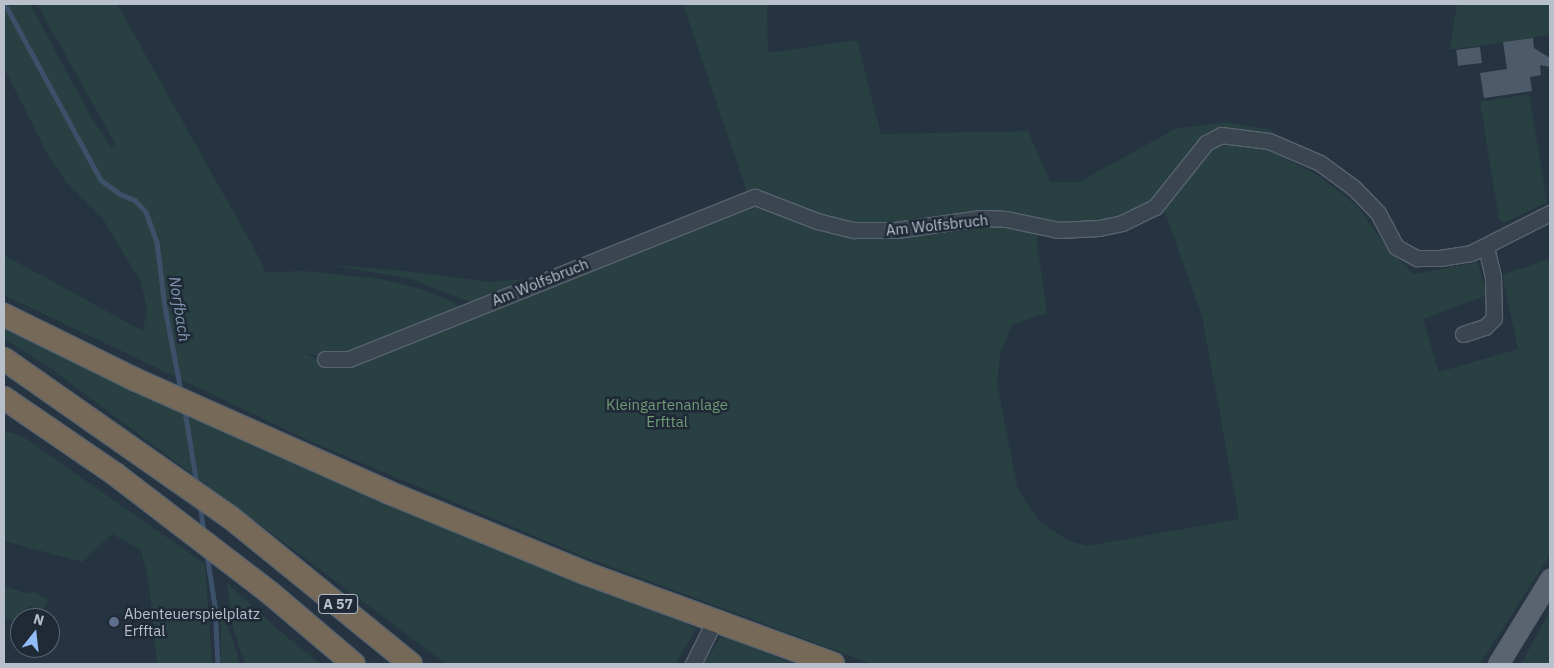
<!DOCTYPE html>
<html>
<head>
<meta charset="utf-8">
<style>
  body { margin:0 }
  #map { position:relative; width:1554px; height:668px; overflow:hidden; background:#263341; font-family:"IBM Plex Sans",sans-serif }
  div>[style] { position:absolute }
  .green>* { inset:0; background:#284042 }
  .stream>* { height:4.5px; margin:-2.25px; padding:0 2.25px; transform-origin:2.25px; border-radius:2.25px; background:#3c5169 }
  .building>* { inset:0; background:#4d5a69; transform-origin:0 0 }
  .roads { filter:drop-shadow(1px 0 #58636e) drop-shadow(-1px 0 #58636e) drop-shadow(0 1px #58636e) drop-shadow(0 -1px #58636e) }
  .minor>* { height:15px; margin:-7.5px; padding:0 7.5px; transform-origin:7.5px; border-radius:7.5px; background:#3b4550 }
  .major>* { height:19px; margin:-9.5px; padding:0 9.5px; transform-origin:9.5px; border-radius:9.5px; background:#596470 }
  .highway>* { height:22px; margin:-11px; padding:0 11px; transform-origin:11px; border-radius:11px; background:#766958 }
  .dots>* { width:14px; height:14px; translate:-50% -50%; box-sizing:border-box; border:2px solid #1f2a36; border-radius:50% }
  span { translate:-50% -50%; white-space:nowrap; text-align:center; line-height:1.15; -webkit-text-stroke:5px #1f2a36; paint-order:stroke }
  .shield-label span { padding:1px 4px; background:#1f2a36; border:1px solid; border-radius:4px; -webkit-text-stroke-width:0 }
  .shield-label { font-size:14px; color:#b7c0cb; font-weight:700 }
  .street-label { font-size:15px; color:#b7c0cb }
  .park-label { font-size:15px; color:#6f9b77 }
  .poi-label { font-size:15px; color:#b7c0cb }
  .left { translate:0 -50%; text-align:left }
  .water-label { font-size:16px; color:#7f97b2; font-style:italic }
  .frame { position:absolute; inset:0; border:5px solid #b7c0cb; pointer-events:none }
  .north { position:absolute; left:10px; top:608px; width:50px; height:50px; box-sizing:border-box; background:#1f2a36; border:1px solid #5c6672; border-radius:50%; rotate:16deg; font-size:14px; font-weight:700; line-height:20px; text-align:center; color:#b7c0cb }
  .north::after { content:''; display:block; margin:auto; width:18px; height:22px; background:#91bcf6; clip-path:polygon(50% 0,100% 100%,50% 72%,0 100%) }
</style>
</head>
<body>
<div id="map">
  <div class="green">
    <div style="clip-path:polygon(4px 4px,30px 4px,90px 115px,112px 148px,116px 145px,37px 4px,117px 4px,262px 263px,264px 272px,304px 271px,380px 279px,425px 290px,465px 308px,333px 358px,305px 353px,336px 368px,756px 203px,830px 228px,987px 221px,1039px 232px,1037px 243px,1047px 313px,1013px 324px,1001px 350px,997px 383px,1018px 490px,1040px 522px,1069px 541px,1087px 546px,1239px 519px,1202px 316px,1162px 204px,1216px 140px,1272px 145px,1273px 152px,1319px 176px,1357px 206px,1390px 251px,1414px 274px,1478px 262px,1487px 295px,1423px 319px,1439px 372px,1518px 349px,1502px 275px,1550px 259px,1550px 555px,1480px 664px,872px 664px,580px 555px,312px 442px,4px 295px,4px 255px,143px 331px,147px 309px,141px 282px,103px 219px,67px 183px,49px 157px,4px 68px)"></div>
    <div style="clip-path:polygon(683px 4px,767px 4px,768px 53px,857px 40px,881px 134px,1028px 131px,1050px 182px,1079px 182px,1175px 129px,1225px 122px,1272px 130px,1272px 140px,1216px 134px,1156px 200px,1110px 222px,844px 225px,748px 195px)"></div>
    <div style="clip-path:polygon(1457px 4px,1550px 4px,1550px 35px,1450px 50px)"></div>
    <div style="clip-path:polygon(1529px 94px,1547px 202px,1504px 223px,1499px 220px,1480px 102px)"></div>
    <div style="clip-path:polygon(330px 265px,406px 271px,489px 282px,525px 279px,564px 269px,476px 304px,411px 279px)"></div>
    <div style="clip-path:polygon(4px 322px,642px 603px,696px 628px,676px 664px,446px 664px,49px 367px,4px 339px)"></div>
    <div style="clip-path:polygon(4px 431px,22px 436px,205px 564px,212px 664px,157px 664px,149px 583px,141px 550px,112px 534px,82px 562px,4px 541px)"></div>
    <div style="clip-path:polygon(227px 583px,281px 632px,320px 664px,245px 664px,233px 628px)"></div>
    <div style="clip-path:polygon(4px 586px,29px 594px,33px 591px,49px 601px,42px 610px,28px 606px,25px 618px,20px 618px,20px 621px,4px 619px)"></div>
    <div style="clip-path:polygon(223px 611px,237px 653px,239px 664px,221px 664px,221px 612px)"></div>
    <div style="clip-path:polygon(1550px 611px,1550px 664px,1521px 664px)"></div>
    <div style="clip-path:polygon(722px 635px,795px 664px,704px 664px)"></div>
  </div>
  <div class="stream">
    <div style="left:5px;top:4px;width:200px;rotate:61.4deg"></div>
    <div style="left:101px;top:180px;width:24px;rotate:36deg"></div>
    <div style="left:120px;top:194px;width:16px;rotate:22deg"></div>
    <div style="left:135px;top:200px;width:16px;rotate:47deg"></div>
    <div style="left:146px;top:212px;width:32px;rotate:70deg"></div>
    <div style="left:157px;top:242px;width:65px;rotate:83deg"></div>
    <div style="left:165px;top:307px;width:86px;rotate:79.2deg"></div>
    <div style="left:185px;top:411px;width:74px;rotate:80.7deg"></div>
    <div style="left:200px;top:504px;width:27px;rotate:82deg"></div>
    <div style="left:207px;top:554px;width:53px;rotate:81.3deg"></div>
    <div style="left:215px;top:606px;width:58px;rotate:87deg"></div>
  </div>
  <div class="building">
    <div style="clip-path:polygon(1533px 38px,1534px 48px,1550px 58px,1550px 67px,1540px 65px,1541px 75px,1530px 77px,1532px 91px,1484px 98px,1480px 73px,1507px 69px,1503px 42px)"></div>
    <div style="left:1480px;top:47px;width:16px;height:24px;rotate:83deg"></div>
  </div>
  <div class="roads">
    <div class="minor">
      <div style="left:1463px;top:334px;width:23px;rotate:-18deg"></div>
      <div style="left:1485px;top:327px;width:13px;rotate:-45deg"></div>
      <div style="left:1494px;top:318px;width:41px;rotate:-91.4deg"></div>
      <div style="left:1493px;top:277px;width:31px;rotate:-103deg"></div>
      <div style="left:325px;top:359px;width:24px"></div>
      <div style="left:349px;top:359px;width:437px;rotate:-21.8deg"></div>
      <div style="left:755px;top:197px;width:66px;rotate:21.2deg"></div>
      <div style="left:817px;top:221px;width:38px;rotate:14deg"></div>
      <div style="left:854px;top:230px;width:42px"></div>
      <div style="left:896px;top:230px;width:86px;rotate:-8deg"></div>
      <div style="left:981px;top:218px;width:25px;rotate:2deg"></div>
      <div style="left:1006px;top:219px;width:53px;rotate:11.9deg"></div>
      <div style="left:1058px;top:230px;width:41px;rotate:-2.8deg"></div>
      <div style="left:1099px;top:228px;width:24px;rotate:-12deg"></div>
      <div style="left:1122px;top:223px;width:37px;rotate:-26deg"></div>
      <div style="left:1155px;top:207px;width:82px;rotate:-51.4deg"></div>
      <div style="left:1206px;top:143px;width:17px;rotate:-28deg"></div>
      <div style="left:1221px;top:135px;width:48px;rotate:7.1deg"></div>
      <div style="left:1269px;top:141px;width:56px;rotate:23.3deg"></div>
      <div style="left:1320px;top:163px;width:42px;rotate:36.3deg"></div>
      <div style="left:1354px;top:188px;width:35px;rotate:46deg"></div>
      <div style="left:1378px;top:213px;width:38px;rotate:62deg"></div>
      <div style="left:1396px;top:247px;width:24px;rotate:28deg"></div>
      <div style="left:1417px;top:258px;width:23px"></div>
      <div style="left:1440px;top:258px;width:31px;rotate:-9deg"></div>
      <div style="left:1471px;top:253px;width:89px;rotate:-26.9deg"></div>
      <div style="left:693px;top:664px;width:49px;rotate:-63.4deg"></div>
    </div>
    <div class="major">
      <div style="left:1498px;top:664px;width:100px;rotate:-58.5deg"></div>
    </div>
    <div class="highway">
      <div style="left:4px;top:315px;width:145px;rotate:26.2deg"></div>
      <div style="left:134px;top:379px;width:280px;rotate:24deg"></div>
      <div style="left:390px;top:493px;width:211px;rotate:22.3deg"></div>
      <div style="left:585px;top:573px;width:264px;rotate:20.1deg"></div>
      <div style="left:4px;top:359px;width:276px;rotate:35deg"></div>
      <div style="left:230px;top:517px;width:233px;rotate:39.1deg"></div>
      <div style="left:4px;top:398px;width:135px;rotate:34.4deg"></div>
      <div style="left:115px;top:474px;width:194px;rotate:37.5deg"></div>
      <div style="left:269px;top:592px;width:111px;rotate:40.3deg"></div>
    </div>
  </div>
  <div class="dots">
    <div style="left:114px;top:622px;background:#5c6f8a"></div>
  </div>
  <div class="shield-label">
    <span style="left:338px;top:604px">A 57</span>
  </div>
  <div class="street-label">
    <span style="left:937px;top:225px;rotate:-6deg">Am Wolfsbruch</span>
    <span style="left:540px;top:282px;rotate:-22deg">Am Wolfsbruch</span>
  </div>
  <div class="park-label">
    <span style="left:667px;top:413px">Kleingartenanlage<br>Erfttal</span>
  </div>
  <div class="poi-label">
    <span class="left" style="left:124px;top:622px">Abenteuerspielplatz<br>Erfftal</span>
  </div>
  <div class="water-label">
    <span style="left:180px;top:309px;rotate:81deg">Norfbach</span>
  </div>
  <div class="frame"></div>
  <div class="north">N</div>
</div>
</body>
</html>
